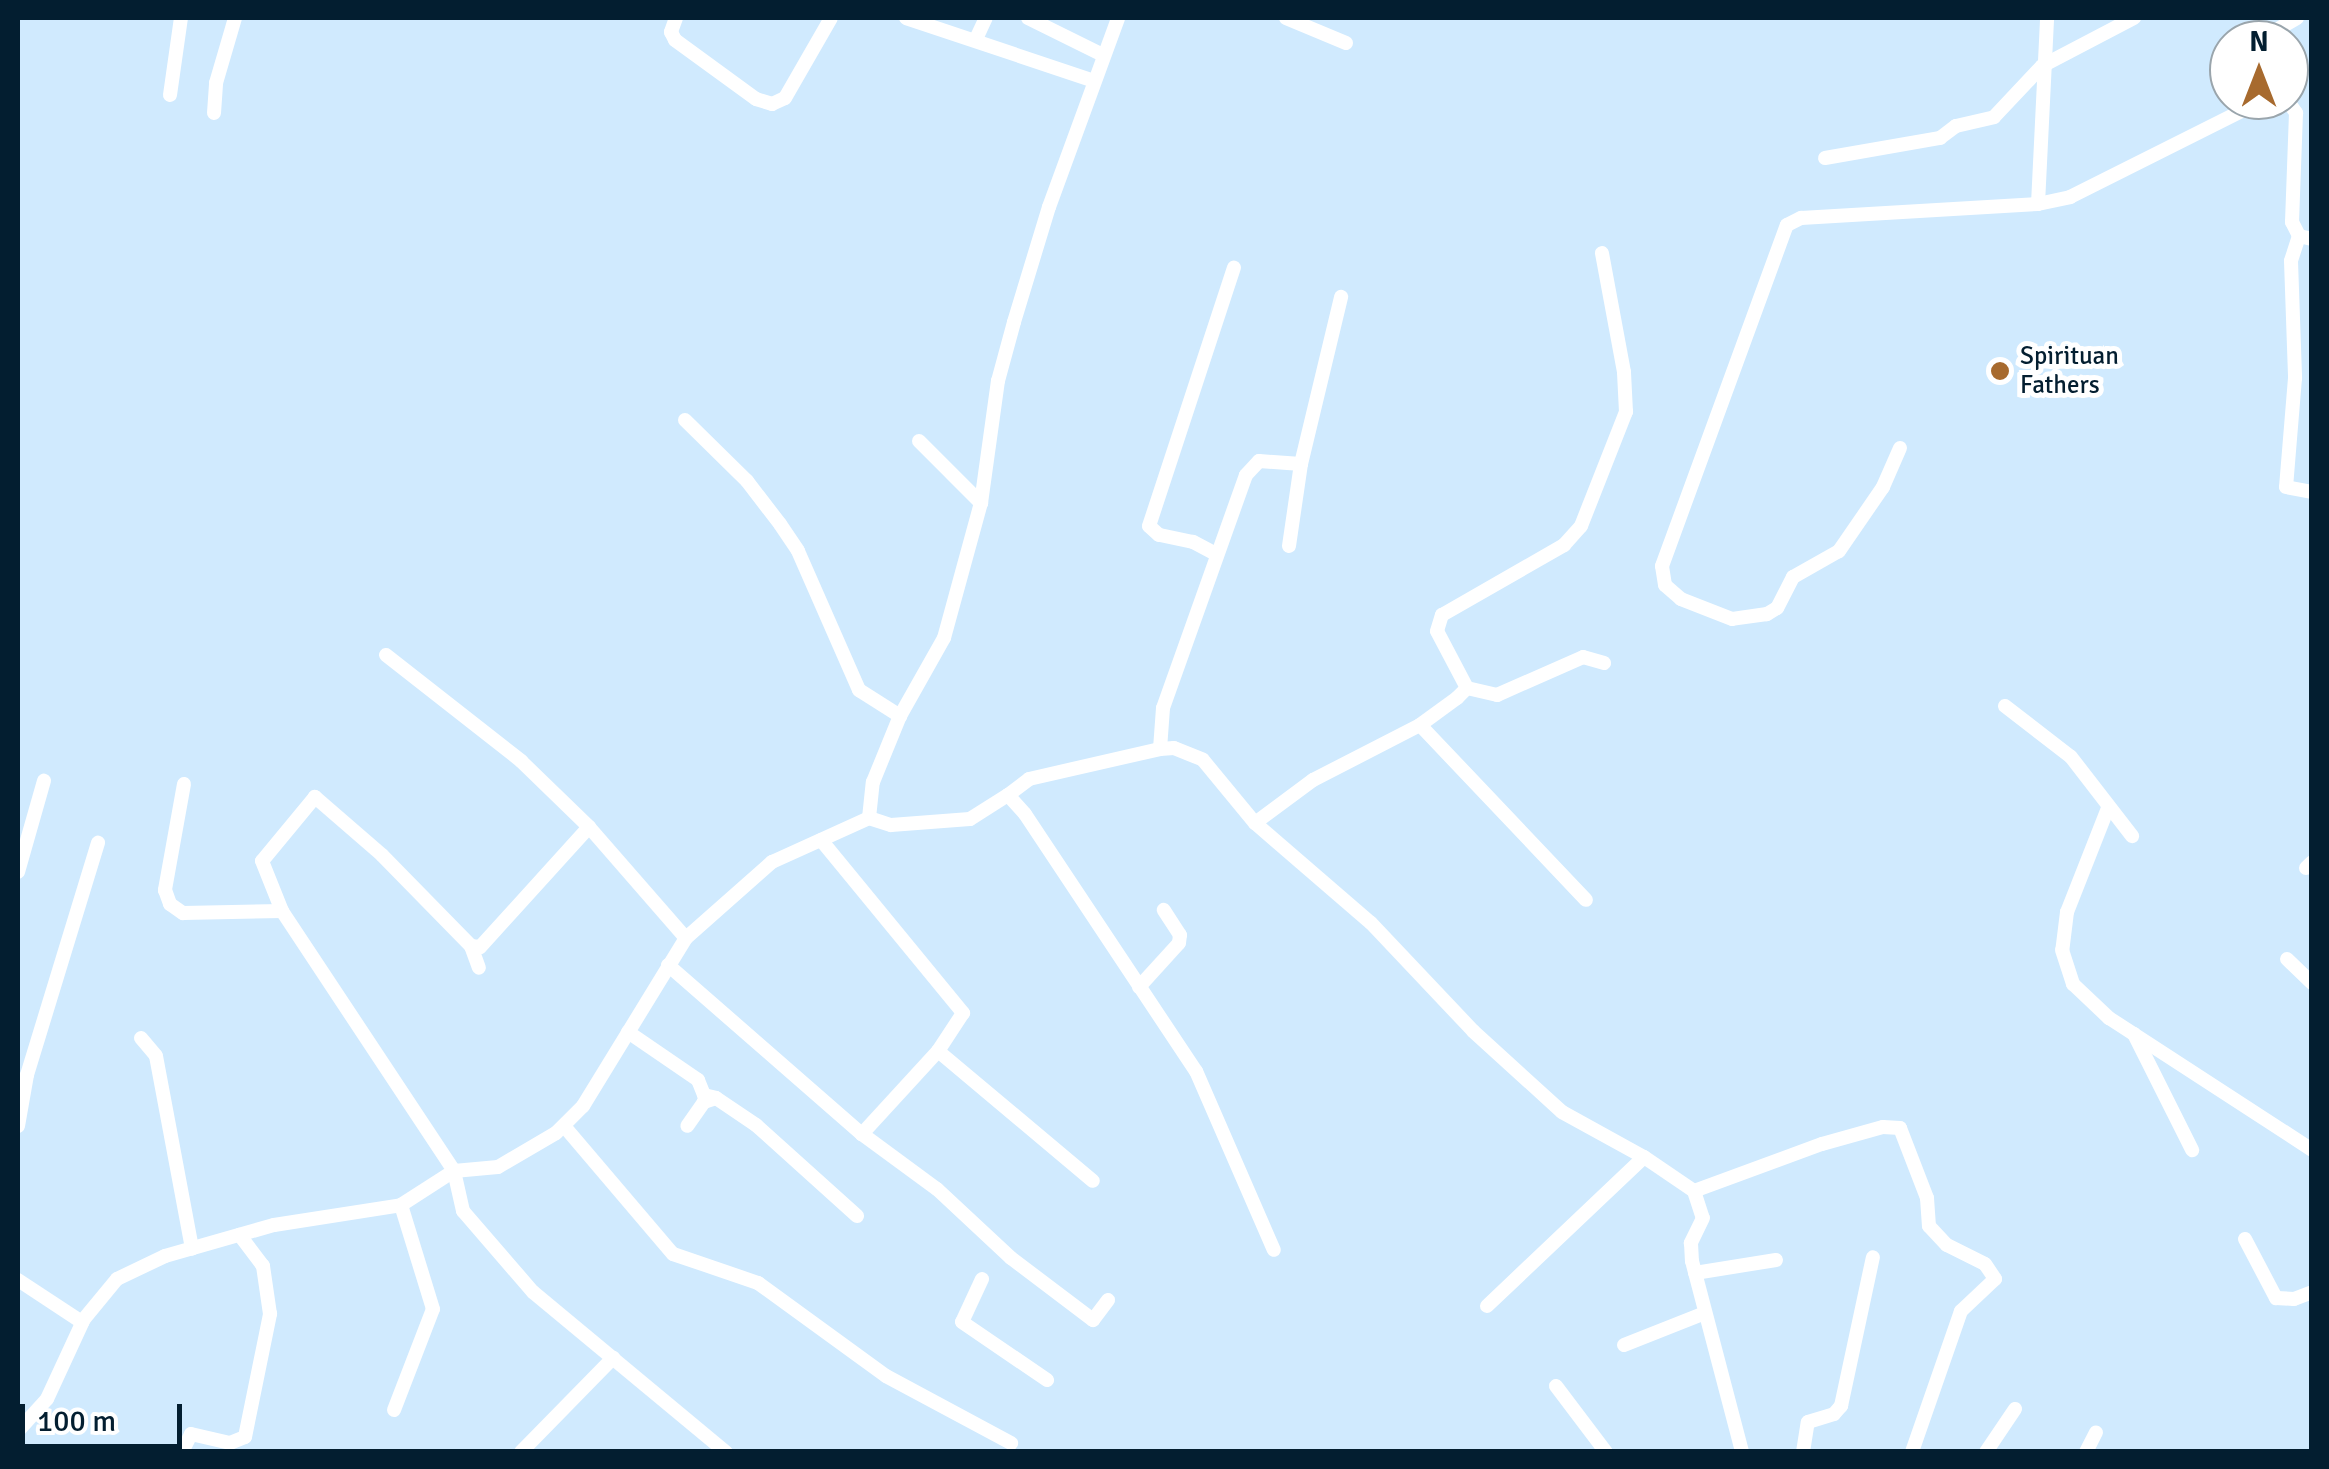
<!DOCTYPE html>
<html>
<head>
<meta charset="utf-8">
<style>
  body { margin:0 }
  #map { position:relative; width:2329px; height:1469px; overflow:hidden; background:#d0eafe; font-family:Signika,sans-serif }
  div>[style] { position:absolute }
  .minor>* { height:14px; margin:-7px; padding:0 7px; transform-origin:7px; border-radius:7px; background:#fff }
  .dots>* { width:28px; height:28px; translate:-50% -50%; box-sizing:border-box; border:5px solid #fff; border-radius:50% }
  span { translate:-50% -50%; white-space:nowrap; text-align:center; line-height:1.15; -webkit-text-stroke:10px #fff; paint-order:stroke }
  .poi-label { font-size:25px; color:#031e30 }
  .left { translate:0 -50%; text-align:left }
  .frame { position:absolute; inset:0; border:20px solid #031e30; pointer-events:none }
  .north { position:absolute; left:2209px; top:20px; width:100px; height:100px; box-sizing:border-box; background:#fff; border:2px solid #9aa5ac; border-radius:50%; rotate:0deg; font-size:28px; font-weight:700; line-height:40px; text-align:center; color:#031e30 }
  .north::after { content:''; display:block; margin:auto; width:35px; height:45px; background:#a76a2e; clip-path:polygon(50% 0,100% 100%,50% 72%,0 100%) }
  .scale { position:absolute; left:20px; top:1404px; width:162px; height:45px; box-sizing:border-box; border:5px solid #031e30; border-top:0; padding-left:12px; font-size:30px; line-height:35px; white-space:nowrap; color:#031e30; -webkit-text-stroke:8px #fff; paint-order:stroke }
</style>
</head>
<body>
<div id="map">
  <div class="minor">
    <div style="left:676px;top:18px;width:15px;rotate:110deg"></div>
    <div style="left:671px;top:32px;width:9px;rotate:63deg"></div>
    <div style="left:675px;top:40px;width:100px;rotate:36.1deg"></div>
    <div style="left:756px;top:99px;width:17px;rotate:17deg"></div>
    <div style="left:772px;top:104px;width:14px;rotate:-25deg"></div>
    <div style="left:785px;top:98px;width:92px;rotate:-60.1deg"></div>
    <div style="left:906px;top:18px;width:198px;rotate:18.5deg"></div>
    <div style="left:1028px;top:18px;width:84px;rotate:26.3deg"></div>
    <div style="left:1286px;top:18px;width:65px;rotate:22.6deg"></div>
    <div style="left:976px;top:39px;width:23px;rotate:-65deg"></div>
    <div style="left:2259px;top:40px;width:44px;rotate:-30.1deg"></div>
    <div style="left:2229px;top:61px;width:12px;rotate:110deg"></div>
    <div style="left:2225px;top:72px;width:10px;rotate:66deg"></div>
    <div style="left:170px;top:95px;width:78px;rotate:-81.9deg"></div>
    <div style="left:2287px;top:100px;width:16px;rotate:55deg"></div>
    <div style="left:2296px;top:113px;width:109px;rotate:92.1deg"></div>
    <div style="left:2292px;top:222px;width:16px;rotate:63deg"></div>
    <div style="left:2299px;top:236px;width:13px;rotate:13deg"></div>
    <div style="left:214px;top:113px;width:30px;rotate:-86deg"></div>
    <div style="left:216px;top:83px;width:68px;rotate:-73.7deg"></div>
    <div style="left:1825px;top:158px;width:117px;rotate:-9.9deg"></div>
    <div style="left:1940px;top:138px;width:20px;rotate:-37deg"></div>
    <div style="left:1956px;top:126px;width:39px;rotate:-13deg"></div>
    <div style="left:1994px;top:117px;width:70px;rotate:-46.7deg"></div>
    <div style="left:2042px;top:66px;width:104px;rotate:-27.6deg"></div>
    <div style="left:2038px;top:204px;width:186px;rotate:-87.2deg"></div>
    <div style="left:2299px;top:236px;width:26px;rotate:108deg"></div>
    <div style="left:2291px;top:261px;width:117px;rotate:88deg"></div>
    <div style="left:2295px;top:378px;width:109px;rotate:94.7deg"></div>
    <div style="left:2286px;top:487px;width:26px;rotate:11deg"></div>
    <div style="left:685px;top:420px;width:87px;rotate:44.5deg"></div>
    <div style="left:747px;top:481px;width:54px;rotate:52.5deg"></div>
    <div style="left:780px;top:524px;width:32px;rotate:56deg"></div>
    <div style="left:798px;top:551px;width:152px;rotate:66.3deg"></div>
    <div style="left:859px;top:690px;width:49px;rotate:32.4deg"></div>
    <div style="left:919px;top:441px;width:88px;rotate:45deg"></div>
    <div style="left:1900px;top:448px;width:43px;rotate:113.6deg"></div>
    <div style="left:1883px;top:487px;width:78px;rotate:124.5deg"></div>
    <div style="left:1839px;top:551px;width:53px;rotate:150.5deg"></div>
    <div style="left:1793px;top:577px;width:35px;rotate:117deg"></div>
    <div style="left:1777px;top:608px;width:12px;rotate:149deg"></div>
    <div style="left:1767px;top:614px;width:35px;rotate:172deg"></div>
    <div style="left:1732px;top:619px;width:55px;rotate:-158.6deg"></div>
    <div style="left:1681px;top:599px;width:21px;rotate:-139deg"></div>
    <div style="left:1665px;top:585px;width:19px;rotate:-99deg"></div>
    <div style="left:1662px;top:566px;width:363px;rotate:-69.9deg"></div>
    <div style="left:1787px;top:225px;width:16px;rotate:-27deg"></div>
    <div style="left:1801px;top:218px;width:237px;rotate:-3.4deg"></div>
    <div style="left:2038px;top:204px;width:33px;rotate:-12deg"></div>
    <div style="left:2070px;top:197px;width:217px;rotate:-26.6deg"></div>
    <div style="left:1289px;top:546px;width:83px;rotate:-81.7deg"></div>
    <div style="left:1214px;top:553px;width:24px;rotate:-152deg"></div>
    <div style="left:1193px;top:542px;width:35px;rotate:-168deg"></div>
    <div style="left:1159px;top:535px;width:13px;rotate:-138deg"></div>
    <div style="left:1149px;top:526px;width:272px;rotate:-71.8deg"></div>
    <div style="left:386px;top:655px;width:172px;rotate:38.1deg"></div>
    <div style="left:521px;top:761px;width:95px;rotate:44.1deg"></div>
    <div style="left:589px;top:827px;width:147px;rotate:48.9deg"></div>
    <div style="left:1467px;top:688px;width:31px;rotate:13deg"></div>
    <div style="left:1497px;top:695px;width:94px;rotate:-23.8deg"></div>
    <div style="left:1583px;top:657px;width:22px;rotate:16deg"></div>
    <div style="left:2005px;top:706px;width:83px;rotate:37.7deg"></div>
    <div style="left:2071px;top:757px;width:100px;rotate:52.3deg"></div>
    <div style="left:1420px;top:725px;width:241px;rotate:46.5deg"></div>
    <div style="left:1160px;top:749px;width:41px;rotate:-85.8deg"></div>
    <div style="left:1163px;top:708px;width:247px;rotate:-70.4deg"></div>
    <div style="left:1246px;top:475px;width:19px;rotate:-47deg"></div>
    <div style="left:1259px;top:461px;width:42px;rotate:4.1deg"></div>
    <div style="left:1301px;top:464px;width:172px;rotate:-76.5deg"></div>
    <div style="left:184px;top:784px;width:108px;rotate:100.2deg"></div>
    <div style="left:165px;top:890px;width:15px;rotate:70deg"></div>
    <div style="left:170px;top:904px;width:16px;rotate:35deg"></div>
    <div style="left:183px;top:913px;width:99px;rotate:-1.2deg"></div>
    <div style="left:1008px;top:795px;width:26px;rotate:-37deg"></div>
    <div style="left:1029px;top:779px;width:134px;rotate:-12.9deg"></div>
    <div style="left:1160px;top:749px;width:14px;rotate:-4deg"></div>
    <div style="left:1174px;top:748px;width:31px;rotate:22deg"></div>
    <div style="left:1203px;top:760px;width:82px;rotate:50.5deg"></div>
    <div style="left:1255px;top:823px;width:153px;rotate:40.8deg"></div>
    <div style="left:1371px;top:923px;width:149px;rotate:46.6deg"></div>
    <div style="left:1473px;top:1031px;width:120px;rotate:42.3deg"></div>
    <div style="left:1562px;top:1112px;width:94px;rotate:28.8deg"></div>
    <div style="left:1644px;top:1157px;width:60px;rotate:34.2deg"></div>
    <div style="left:1694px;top:1191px;width:28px;rotate:72deg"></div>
    <div style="left:1703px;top:1218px;width:28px;rotate:116deg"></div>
    <div style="left:1691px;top:1243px;width:18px;rotate:87deg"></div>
    <div style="left:1692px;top:1261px;width:197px;rotate:75.3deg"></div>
    <div style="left:2108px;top:808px;width:112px;rotate:111.5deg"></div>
    <div style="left:2067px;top:912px;width:38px;rotate:97deg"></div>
    <div style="left:2062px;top:950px;width:36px;rotate:72deg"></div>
    <div style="left:2073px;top:984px;width:50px;rotate:43.4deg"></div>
    <div style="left:2109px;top:1018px;width:242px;rotate:33deg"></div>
    <div style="left:869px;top:818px;width:36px;rotate:-84deg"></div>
    <div style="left:873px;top:782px;width:71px;rotate:-67.8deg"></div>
    <div style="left:900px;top:716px;width:90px;rotate:-60.6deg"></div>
    <div style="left:944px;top:638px;width:140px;rotate:-74.7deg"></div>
    <div style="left:981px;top:503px;width:123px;rotate:-82.1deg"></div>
    <div style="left:998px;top:381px;width:61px;rotate:-74.8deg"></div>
    <div style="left:1014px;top:322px;width:120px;rotate:-73.1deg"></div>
    <div style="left:1049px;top:207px;width:201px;rotate:-69.9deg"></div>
    <div style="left:1255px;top:823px;width:72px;rotate:-36.6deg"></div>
    <div style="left:1313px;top:780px;width:120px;rotate:-27.2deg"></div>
    <div style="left:1420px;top:725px;width:46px;rotate:-36.1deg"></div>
    <div style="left:1457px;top:698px;width:14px;rotate:-45deg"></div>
    <div style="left:1467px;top:688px;width:64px;rotate:-117.8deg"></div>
    <div style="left:1437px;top:631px;width:17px;rotate:-73deg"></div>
    <div style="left:1442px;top:615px;width:141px;rotate:-29.8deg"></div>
    <div style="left:1564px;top:545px;width:25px;rotate:-48deg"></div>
    <div style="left:1581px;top:526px;width:123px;rotate:-68.5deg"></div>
    <div style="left:1626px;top:412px;width:40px;rotate:-92.9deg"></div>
    <div style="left:1624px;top:372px;width:121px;rotate:-100.5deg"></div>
    <div style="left:589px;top:827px;width:162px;rotate:132.2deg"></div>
    <div style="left:480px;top:947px;width:9px;rotate:-174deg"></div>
    <div style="left:471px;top:946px;width:127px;rotate:-134.4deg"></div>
    <div style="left:382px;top:855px;width:89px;rotate:-139.1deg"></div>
    <div style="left:315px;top:797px;width:83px;rotate:129.6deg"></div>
    <div style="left:262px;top:861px;width:54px;rotate:68.2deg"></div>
    <div style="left:282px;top:911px;width:312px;rotate:56.5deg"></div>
    <div style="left:454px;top:1171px;width:41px;rotate:77.3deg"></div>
    <div style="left:463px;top:1211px;width:107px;rotate:49.2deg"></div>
    <div style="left:533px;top:1292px;width:251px;rotate:39.7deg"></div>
    <div style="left:821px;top:840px;width:224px;rotate:50.6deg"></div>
    <div style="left:963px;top:1013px;width:45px;rotate:123.3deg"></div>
    <div style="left:938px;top:1051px;width:113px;rotate:132.5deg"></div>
    <div style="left:2306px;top:868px;width:8px;rotate:-45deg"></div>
    <div style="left:18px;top:872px;width:95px;rotate:-74.1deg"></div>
    <div style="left:471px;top:946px;width:23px;rotate:70deg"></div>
    <div style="left:2287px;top:959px;width:35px;rotate:44deg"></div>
    <div style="left:668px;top:965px;width:257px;rotate:41.1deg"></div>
    <div style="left:862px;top:1134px;width:93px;rotate:36.3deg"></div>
    <div style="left:937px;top:1189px;width:101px;rotate:43deg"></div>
    <div style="left:1011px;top:1258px;width:103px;rotate:37.1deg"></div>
    <div style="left:1093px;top:1320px;width:25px;rotate:-53deg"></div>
    <div style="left:1139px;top:987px;width:59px;rotate:-47.7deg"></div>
    <div style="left:1179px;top:943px;width:8px;rotate:-83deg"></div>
    <div style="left:1180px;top:935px;width:30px;rotate:-123deg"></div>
    <div style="left:628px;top:1032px;width:85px;rotate:34.4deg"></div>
    <div style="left:698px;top:1080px;width:16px;rotate:68deg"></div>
    <div style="left:704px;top:1095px;width:12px;rotate:14deg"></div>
    <div style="left:716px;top:1098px;width:13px;rotate:162deg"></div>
    <div style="left:704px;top:1102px;width:29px;rotate:125deg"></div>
    <div style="left:2134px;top:1034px;width:130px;rotate:63.4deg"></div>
    <div style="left:141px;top:1038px;width:23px;rotate:50deg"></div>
    <div style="left:156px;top:1056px;width:196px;rotate:79.4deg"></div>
    <div style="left:938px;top:1051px;width:202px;rotate:40deg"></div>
    <div style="left:716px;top:1098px;width:48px;rotate:34deg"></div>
    <div style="left:756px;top:1125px;width:136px;rotate:42deg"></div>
    <div style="left:18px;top:1126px;width:52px;rotate:-80deg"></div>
    <div style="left:27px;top:1075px;width:243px;rotate:-73deg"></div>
    <div style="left:564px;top:1126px;width:168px;rotate:49.6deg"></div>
    <div style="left:673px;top:1254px;width:90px;rotate:18.8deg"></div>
    <div style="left:758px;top:1283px;width:158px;rotate:36deg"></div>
    <div style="left:886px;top:1376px;width:142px;rotate:28.2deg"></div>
    <div style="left:1694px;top:1191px;width:136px;rotate:-20.2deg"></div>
    <div style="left:1822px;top:1144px;width:63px;rotate:-15.6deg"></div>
    <div style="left:1883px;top:1127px;width:17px;rotate:3deg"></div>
    <div style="left:1900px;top:1128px;width:75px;rotate:68.9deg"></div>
    <div style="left:1927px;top:1198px;width:28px;rotate:86deg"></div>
    <div style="left:1929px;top:1226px;width:26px;rotate:47deg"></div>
    <div style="left:1947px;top:1245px;width:42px;rotate:26.6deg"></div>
    <div style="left:1985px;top:1264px;width:18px;rotate:56deg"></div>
    <div style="left:1995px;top:1279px;width:47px;rotate:136.7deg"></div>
    <div style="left:1961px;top:1311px;width:149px;rotate:109.2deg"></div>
    <div style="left:2245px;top:1239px;width:67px;rotate:62.3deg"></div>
    <div style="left:2276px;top:1298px;width:18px;rotate:3deg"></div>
    <div style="left:2294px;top:1299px;width:19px;rotate:-21deg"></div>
    <div style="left:1695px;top:1273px;width:82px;rotate:-9.1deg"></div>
    <div style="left:982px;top:1279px;width:47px;rotate:114.9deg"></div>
    <div style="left:962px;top:1322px;width:103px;rotate:34.3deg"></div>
    <div style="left:18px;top:1280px;width:77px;rotate:33.3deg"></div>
    <div style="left:1487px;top:1306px;width:216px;rotate:-43.5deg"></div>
    <div style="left:1624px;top:1345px;width:87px;rotate:-21.6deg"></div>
    <div style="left:1556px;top:1386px;width:83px;rotate:52.9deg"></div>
    <div style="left:394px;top:1410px;width:108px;rotate:-68.9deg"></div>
    <div style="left:433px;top:1309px;width:109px;rotate:-107.1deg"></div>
    <div style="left:18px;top:1431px;width:43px;rotate:-47.8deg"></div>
    <div style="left:47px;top:1399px;width:88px;rotate:-65.2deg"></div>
    <div style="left:84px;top:1319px;width:52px;rotate:-50.5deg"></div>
    <div style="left:117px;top:1279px;width:53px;rotate:-25.6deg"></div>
    <div style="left:165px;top:1256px;width:113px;rotate:-15.9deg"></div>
    <div style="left:274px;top:1225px;width:129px;rotate:-8.9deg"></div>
    <div style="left:401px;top:1205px;width:63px;rotate:-32.7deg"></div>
    <div style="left:454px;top:1171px;width:44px;rotate:-5.2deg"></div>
    <div style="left:498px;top:1167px;width:67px;rotate:-30.4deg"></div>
    <div style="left:556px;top:1133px;width:38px;rotate:-45deg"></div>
    <div style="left:583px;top:1106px;width:197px;rotate:-58.5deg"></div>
    <div style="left:686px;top:938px;width:115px;rotate:-41.5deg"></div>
    <div style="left:772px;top:862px;width:107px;rotate:-24.4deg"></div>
    <div style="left:869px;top:818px;width:23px;rotate:18deg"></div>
    <div style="left:891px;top:825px;width:79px;rotate:-4.3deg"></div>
    <div style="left:970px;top:819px;width:45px;rotate:-32.3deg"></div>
    <div style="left:1008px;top:795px;width:25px;rotate:48deg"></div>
    <div style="left:1025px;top:814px;width:309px;rotate:56.4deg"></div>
    <div style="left:1196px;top:1071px;width:195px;rotate:66.5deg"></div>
    <div style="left:182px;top:1452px;width:20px;rotate:-63deg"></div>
    <div style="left:191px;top:1434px;width:40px;rotate:13deg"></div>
    <div style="left:230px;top:1443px;width:16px;rotate:-22deg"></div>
    <div style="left:245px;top:1437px;width:126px;rotate:-78.5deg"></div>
    <div style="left:270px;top:1314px;width:49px;rotate:-98.3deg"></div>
    <div style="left:263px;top:1266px;width:39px;rotate:-127deg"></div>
    <div style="left:521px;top:1452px;width:132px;rotate:-45.6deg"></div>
    <div style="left:1803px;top:1452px;width:30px;rotate:-81deg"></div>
    <div style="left:1808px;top:1422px;width:27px;rotate:-17deg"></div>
    <div style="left:1834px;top:1414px;width:11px;rotate:-49deg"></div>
    <div style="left:1841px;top:1406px;width:152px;rotate:-77.9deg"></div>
    <div style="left:1986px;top:1452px;width:52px;rotate:-56deg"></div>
    <div style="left:2086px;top:1452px;width:22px;rotate:-63deg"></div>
  </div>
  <div class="dots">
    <div style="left:2000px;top:371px;background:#a76a2e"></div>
  </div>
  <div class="poi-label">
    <span class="left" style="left:2020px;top:371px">Spirituan<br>Fathers</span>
  </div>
  <div class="frame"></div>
  <div class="north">N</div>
  <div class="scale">100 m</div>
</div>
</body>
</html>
